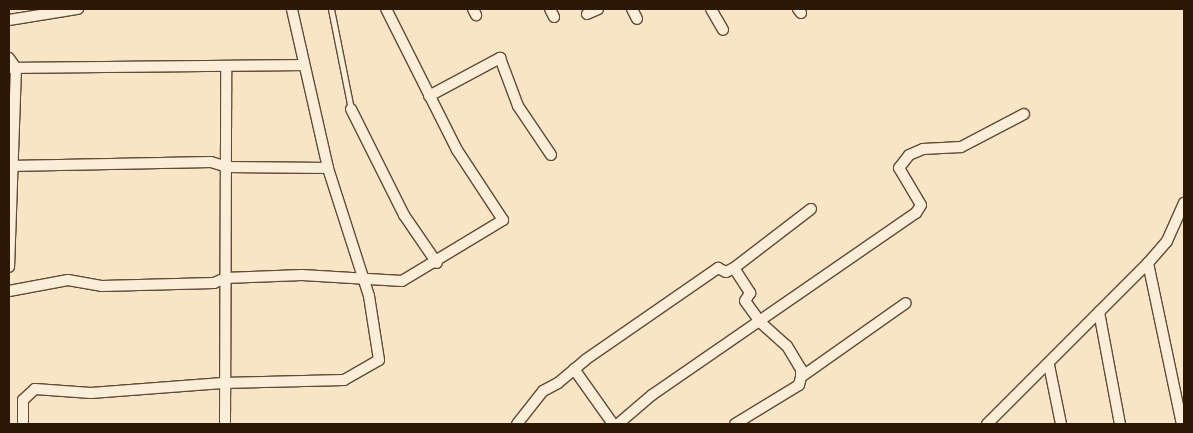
<!DOCTYPE html>
<html>
<head>
<meta charset="utf-8">
<style>
  body { margin:0 }
  #map { position:relative; width:1193px; height:433px; overflow:hidden; background:#f7e5c5; font-family:"Old Standard TT",serif }
  div>[style] { position:absolute }
  .roads { filter:drop-shadow(1px 0 #604b37) drop-shadow(-1px 0 #604b37) drop-shadow(0 1px #604b37) drop-shadow(0 -1px #604b37) }
  .lane>* { height:5px; margin:-2.5px; padding:0 2.5px; transform-origin:2.5px; border-radius:2.5px; background:#faeed9 }
  .street>* { height:10px; margin:-5px; padding:0 5px; transform-origin:5px; border-radius:5px; background:#faeed9 }
  span { translate:-50% -50%; white-space:nowrap; text-align:center; line-height:1.15; -webkit-text-stroke:4px #faeed9; paint-order:stroke }
  .frame { position:absolute; inset:0; border:10px solid #2d1808; pointer-events:none }
</style>
</head>
<body>
<div id="map">
  <div class="roads">
    <div class="lane">
      <div style="left:331px;top:9px;width:102px;rotate:78.7deg"></div>
    </div>
    <div class="street">
      <div style="left:473px;top:9px;width:7px;rotate:63deg"></div>
      <div style="left:550px;top:9px;width:9px;rotate:63deg"></div>
      <div style="left:632px;top:9px;width:11px;rotate:63deg"></div>
      <div style="left:711px;top:9px;width:24px;rotate:60deg"></div>
      <div style="left:798px;top:9px;width:5px;rotate:53deg"></div>
      <div style="left:587px;top:14px;width:12px;rotate:-24deg"></div>
      <div style="left:9px;top:20px;width:70px;rotate:-9.1deg"></div>
      <div style="left:9px;top:58px;width:12px;rotate:55deg"></div>
      <div style="left:16px;top:68px;width:199px;rotate:92deg"></div>
      <div style="left:9px;top:68px;width:293px;rotate:-0.6deg"></div>
      <div style="left:429px;top:96px;width:81px;rotate:-28.2deg"></div>
      <div style="left:500px;top:58px;width:51px;rotate:69.4deg"></div>
      <div style="left:518px;top:106px;width:59px;rotate:56deg"></div>
      <div style="left:351px;top:109px;width:119px;rotate:63.4deg"></div>
      <div style="left:404px;top:215px;width:58px;rotate:55.5deg"></div>
      <div style="left:9px;top:166px;width:202px;rotate:-1.1deg"></div>
      <div style="left:211px;top:162px;width:17px;rotate:17deg"></div>
      <div style="left:227px;top:167px;width:101px;rotate:0.6deg"></div>
      <div style="left:1148px;top:263px;width:165px;rotate:78.1deg"></div>
      <div style="left:734px;top:268px;width:30px;rotate:57deg"></div>
      <div style="left:750px;top:293px;width:9px;rotate:122deg"></div>
      <div style="left:745px;top:301px;width:26px;rotate:54deg"></div>
      <div style="left:760px;top:322px;width:36px;rotate:42deg"></div>
      <div style="left:787px;top:346px;width:27px;rotate:59deg"></div>
      <div style="left:801px;top:369px;width:8px;rotate:90deg"></div>
      <div style="left:9px;top:291px;width:60px;rotate:-10.6deg"></div>
      <div style="left:68px;top:280px;width:35px;rotate:10deg"></div>
      <div style="left:102px;top:286px;width:112px;rotate:-1.5deg"></div>
      <div style="left:214px;top:283px;width:12px;rotate:-24deg"></div>
      <div style="left:225px;top:278px;width:77px;rotate:-2.2deg"></div>
      <div style="left:302px;top:275px;width:100px;rotate:3.4deg"></div>
      <div style="left:402px;top:281px;width:118px;rotate:-31.1deg"></div>
      <div style="left:503px;top:220px;width:84px;rotate:-123.3deg"></div>
      <div style="left:457px;top:150px;width:158px;rotate:-116.7deg"></div>
      <div style="left:1099px;top:312px;width:114px;rotate:79.4deg"></div>
      <div style="left:1049px;top:365px;width:60px;rotate:78.5deg"></div>
      <div style="left:574px;top:369px;width:67px;rotate:54.7deg"></div>
      <div style="left:23px;top:424px;width:24px;rotate:-90deg"></div>
      <div style="left:23px;top:400px;width:16px;rotate:-43deg"></div>
      <div style="left:35px;top:389px;width:56px;rotate:4.1deg"></div>
      <div style="left:91px;top:393px;width:132px;rotate:-4.3deg"></div>
      <div style="left:223px;top:383px;width:121px;rotate:-1.4deg"></div>
      <div style="left:344px;top:380px;width:40px;rotate:-29.7deg"></div>
      <div style="left:379px;top:360px;width:65px;rotate:-98.9deg"></div>
      <div style="left:369px;top:296px;width:134px;rotate:-107.8deg"></div>
      <div style="left:328px;top:168px;width:163px;rotate:-102.8deg"></div>
      <div style="left:225px;top:424px;width:358px;rotate:-89.8deg"></div>
      <div style="left:517px;top:424px;width:42px;rotate:-51.8deg"></div>
      <div style="left:543px;top:391px;width:17px;rotate:-28deg"></div>
      <div style="left:558px;top:383px;width:35px;rotate:-40deg"></div>
      <div style="left:585px;top:360px;width:162px;rotate:-34.7deg"></div>
      <div style="left:718px;top:268px;width:9px;rotate:27deg"></div>
      <div style="left:726px;top:272px;width:9px;rotate:-27deg"></div>
      <div style="left:734px;top:268px;width:97px;rotate:-37.5deg"></div>
      <div style="left:618px;top:424px;width:45px;rotate:-40.5deg"></div>
      <div style="left:652px;top:395px;width:321px;rotate:-34.6deg"></div>
      <div style="left:916px;top:213px;width:9px;rotate:-58deg"></div>
      <div style="left:921px;top:205px;width:43px;rotate:-120.7deg"></div>
      <div style="left:899px;top:168px;width:16px;rotate:-52deg"></div>
      <div style="left:909px;top:155px;width:15px;rotate:-23deg"></div>
      <div style="left:923px;top:149px;width:38px;rotate:-3deg"></div>
      <div style="left:961px;top:147px;width:71px;rotate:-27.6deg"></div>
      <div style="left:735px;top:424px;width:75px;rotate:-31.4deg"></div>
      <div style="left:799px;top:385px;width:8px;rotate:-76deg"></div>
      <div style="left:801px;top:377px;width:128px;rotate:-35.2deg"></div>
      <div style="left:987px;top:424px;width:228px;rotate:-45deg"></div>
      <div style="left:1148px;top:263px;width:29px;rotate:-49deg"></div>
      <div style="left:1167px;top:241px;width:42px;rotate:-65.9deg"></div>
    </div>
  </div>
  <div class="frame"></div>
</div>
</body>
</html>
